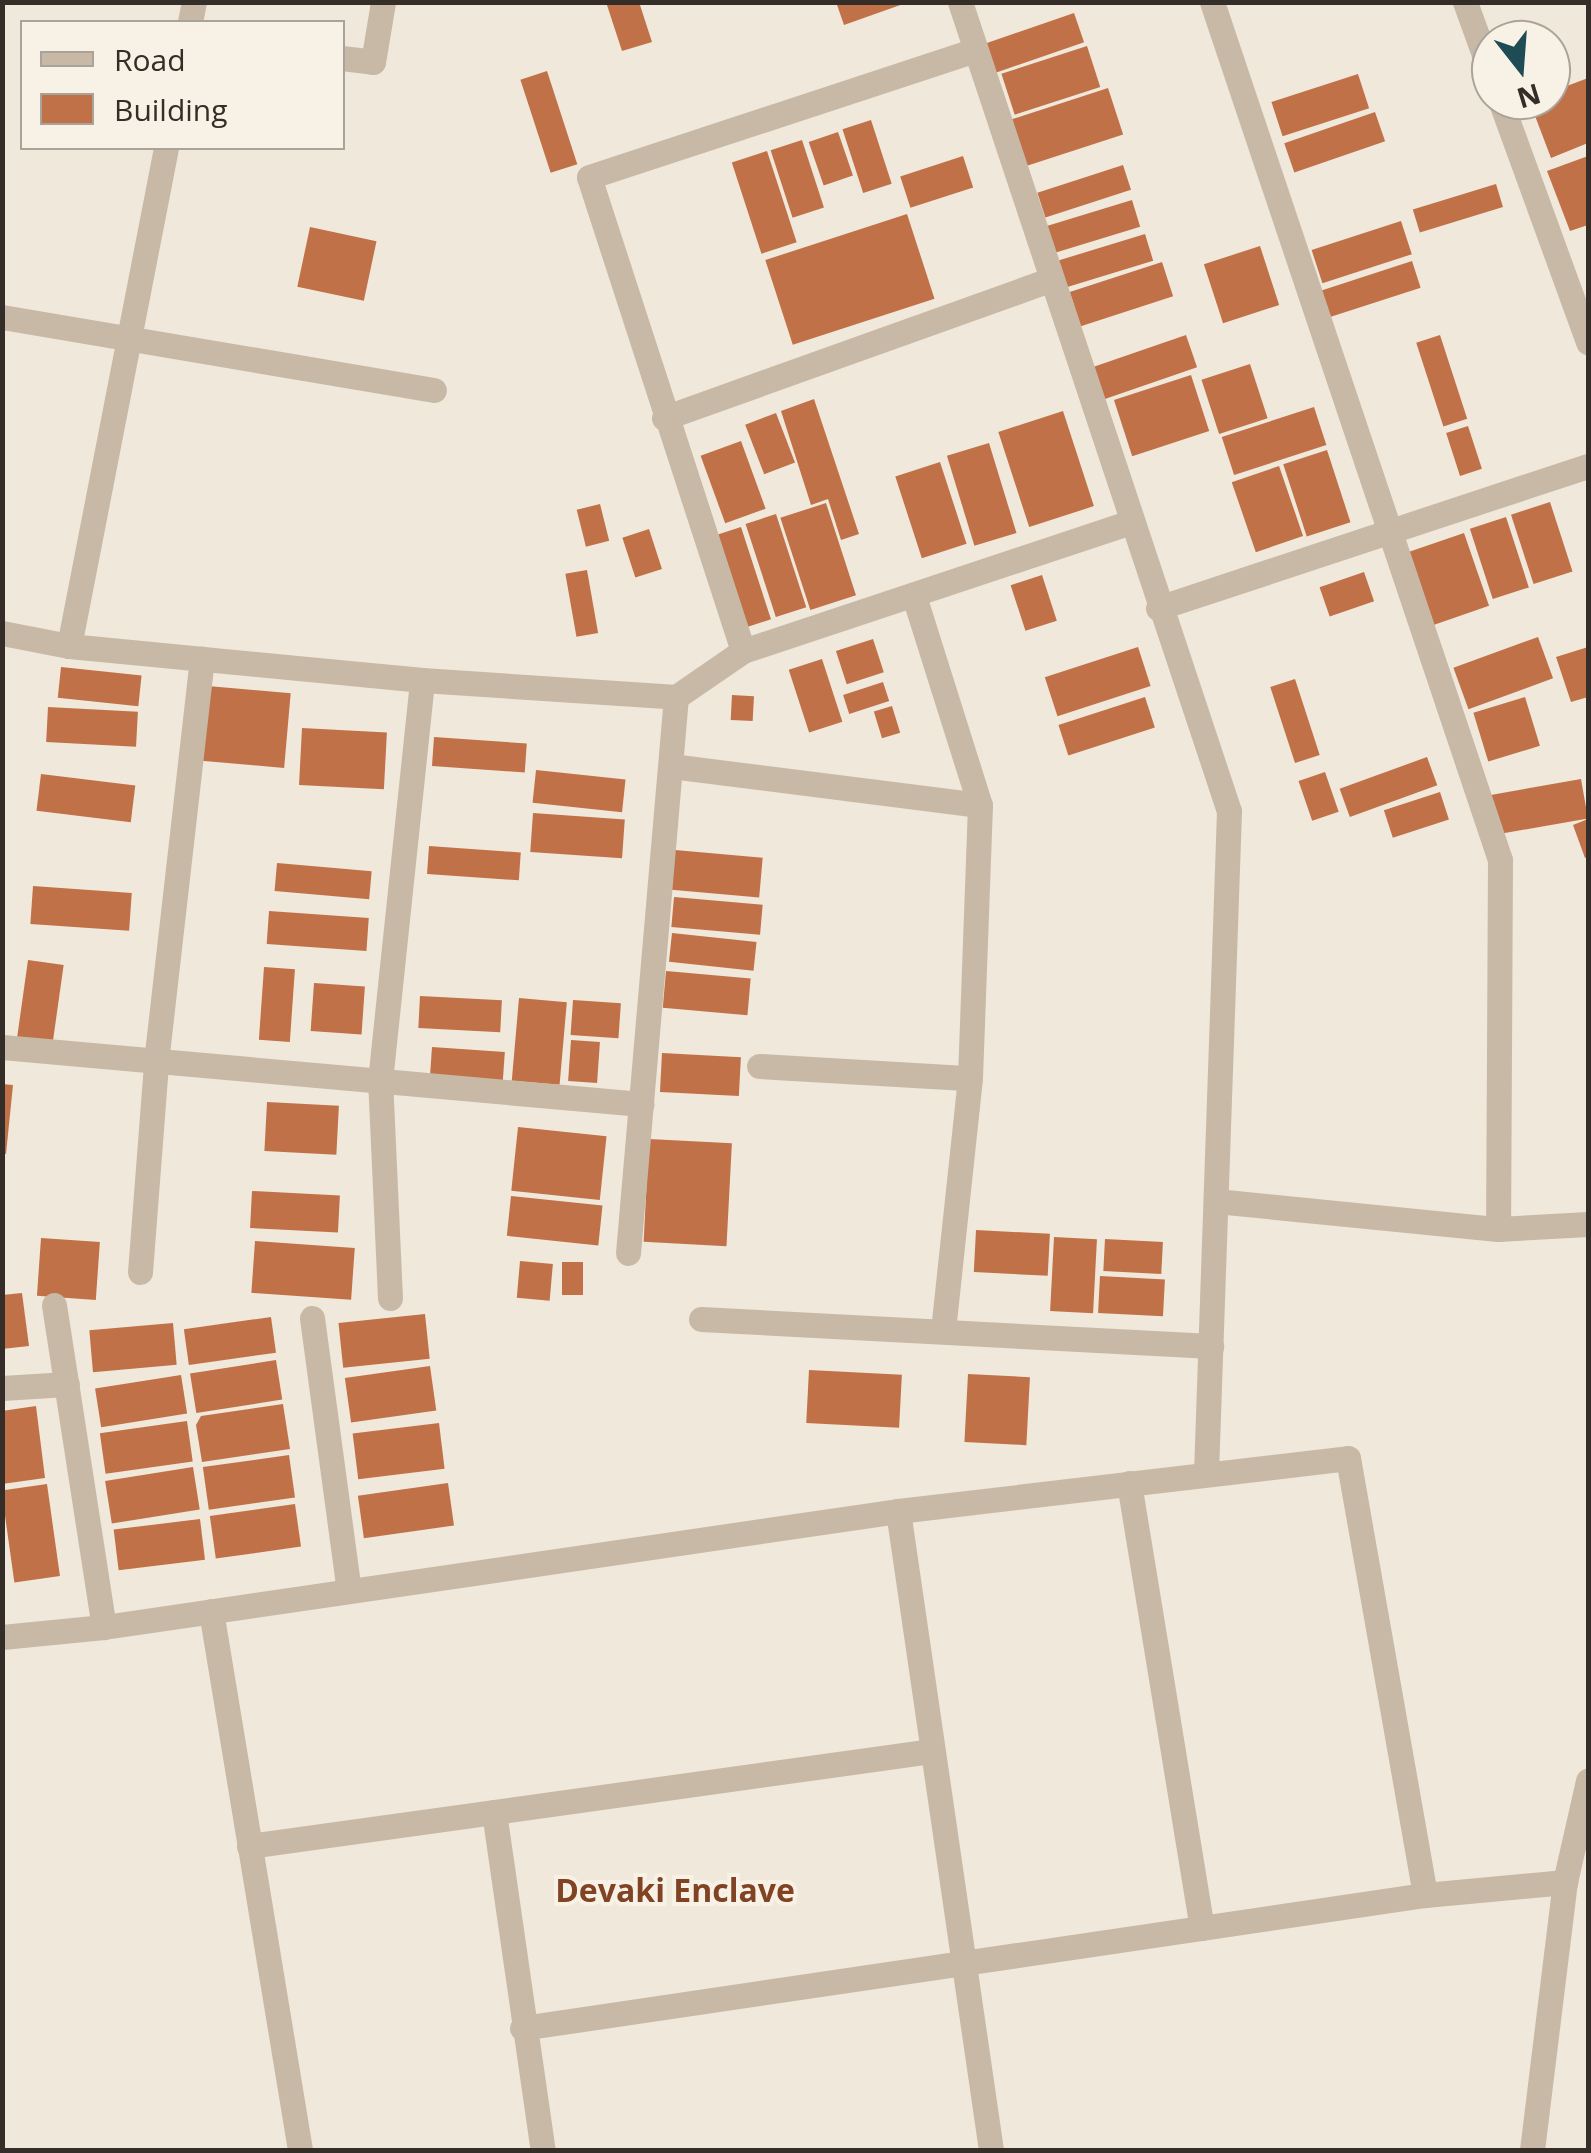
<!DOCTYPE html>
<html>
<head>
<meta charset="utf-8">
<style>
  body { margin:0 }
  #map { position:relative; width:1591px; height:2153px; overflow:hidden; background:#f0e8da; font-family:"Open Sans",sans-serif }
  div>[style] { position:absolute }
  .building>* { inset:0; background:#c17148; transform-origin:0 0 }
  .minor>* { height:25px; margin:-12.5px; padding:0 12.5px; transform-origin:12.5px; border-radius:12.5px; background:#c8b9a7 }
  span { translate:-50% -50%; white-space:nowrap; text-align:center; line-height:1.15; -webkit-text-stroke:8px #f8f2e6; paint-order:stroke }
  .neighbourhood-label { font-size:32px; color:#804324; font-weight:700 }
  .frame { position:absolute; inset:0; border:5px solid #352d27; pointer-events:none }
  .legend { position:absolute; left:20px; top:20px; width:325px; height:130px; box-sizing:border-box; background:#f8f2e6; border:2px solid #aaa39a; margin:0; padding:12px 18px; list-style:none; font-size:30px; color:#352d27 }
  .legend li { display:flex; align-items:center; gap:20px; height:50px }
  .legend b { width:50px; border:2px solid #aaa39a }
  .north { position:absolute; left:1471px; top:20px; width:100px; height:100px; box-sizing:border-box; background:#f8f2e6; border:2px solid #aaa39a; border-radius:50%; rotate:163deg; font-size:28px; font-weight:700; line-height:40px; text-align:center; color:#352d27 }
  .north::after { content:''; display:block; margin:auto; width:35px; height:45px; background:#1f4c54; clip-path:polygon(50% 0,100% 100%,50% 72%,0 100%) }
</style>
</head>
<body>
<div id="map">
  <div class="building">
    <div style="clip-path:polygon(606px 2px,639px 2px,652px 42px,622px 51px)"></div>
    <div style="clip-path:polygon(836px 2px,906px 2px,906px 3px,844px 25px)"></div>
    <div style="left:1074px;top:13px;width:31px;height:102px;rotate:71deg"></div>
    <div style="left:1087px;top:46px;width:43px;height:90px;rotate:72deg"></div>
    <div style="left:547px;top:71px;width:98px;height:28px;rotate:72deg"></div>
    <div style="left:1358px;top:74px;width:36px;height:91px;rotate:72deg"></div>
    <div style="clip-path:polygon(1588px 78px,1588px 143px,1551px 158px,1529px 100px,1551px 100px,1551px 92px)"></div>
    <div style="left:1108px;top:88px;width:49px;height:101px;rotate:72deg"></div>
    <div style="left:1375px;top:112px;width:31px;height:96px;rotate:71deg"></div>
    <div style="left:871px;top:120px;width:67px;height:30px;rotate:72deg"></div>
    <div style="left:838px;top:132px;width:46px;height:31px;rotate:71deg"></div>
    <div style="left:802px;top:140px;width:71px;height:33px;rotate:72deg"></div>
    <div style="left:767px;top:151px;width:96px;height:37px;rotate:72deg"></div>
    <div style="left:963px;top:156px;width:33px;height:66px;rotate:72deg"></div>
    <div style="clip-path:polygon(1588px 156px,1588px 225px,1570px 231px,1547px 171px)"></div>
    <div style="left:1123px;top:165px;width:26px;height:90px;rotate:72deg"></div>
    <div style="left:1496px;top:184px;width:24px;height:87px;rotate:73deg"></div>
    <div style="left:1132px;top:200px;width:28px;height:89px;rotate:73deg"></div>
    <div style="left:907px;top:214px;width:89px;height:149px;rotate:72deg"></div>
    <div style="left:1401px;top:221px;width:35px;height:94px;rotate:72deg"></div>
    <div style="left:310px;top:227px;width:68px;height:61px;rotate:12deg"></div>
    <div style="left:1145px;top:234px;width:28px;height:94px;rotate:73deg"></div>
    <div style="left:1260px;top:246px;width:62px;height:59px;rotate:72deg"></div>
    <div style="left:1412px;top:261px;width:28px;height:96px;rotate:72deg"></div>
    <div style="left:1162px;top:262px;width:36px;height:97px;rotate:72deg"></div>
    <div style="left:1186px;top:335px;width:34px;height:99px;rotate:71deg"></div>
    <div style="left:1440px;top:335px;width:88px;height:25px;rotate:72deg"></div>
    <div style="left:1250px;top:364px;width:57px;height:51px;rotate:72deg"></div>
    <div style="left:1191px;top:375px;width:59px;height:81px;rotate:72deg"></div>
    <div style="clip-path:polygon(814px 399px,859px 534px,841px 540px,828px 499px,811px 505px,781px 411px)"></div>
    <div style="left:1314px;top:407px;width:40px;height:97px;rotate:72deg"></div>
    <div style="left:1063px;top:411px;width:100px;height:68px;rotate:72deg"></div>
    <div style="left:776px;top:413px;width:53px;height:33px;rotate:69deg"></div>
    <div style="left:1468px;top:426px;width:45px;height:23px;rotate:72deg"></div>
    <div style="left:741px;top:441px;width:72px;height:43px;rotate:70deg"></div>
    <div style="left:989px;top:443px;width:94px;height:44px;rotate:73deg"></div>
    <div style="left:1327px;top:450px;width:76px;height:46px;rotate:72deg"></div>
    <div style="left:940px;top:462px;width:86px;height:47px;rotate:72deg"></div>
    <div style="left:1279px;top:466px;width:74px;height:50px;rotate:71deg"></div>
    <div style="left:1550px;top:502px;width:73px;height:41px;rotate:72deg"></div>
    <div style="left:826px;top:503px;width:97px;height:48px;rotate:72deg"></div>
    <div style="left:600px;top:504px;width:38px;height:24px;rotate:76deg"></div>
    <div style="left:776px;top:514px;width:98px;height:32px;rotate:72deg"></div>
    <div style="left:1506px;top:517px;width:74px;height:38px;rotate:72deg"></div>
    <div style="left:741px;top:527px;width:97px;height:34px;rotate:72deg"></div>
    <div style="left:649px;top:529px;width:42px;height:28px;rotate:72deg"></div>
    <div style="left:1464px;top:533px;width:77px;height:61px;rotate:71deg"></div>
    <div style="left:587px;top:570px;width:64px;height:22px;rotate:80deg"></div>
    <div style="left:1364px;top:572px;width:31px;height:47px;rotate:71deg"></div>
    <div style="left:1042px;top:575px;width:48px;height:33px;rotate:72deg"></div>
    <div style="left:1538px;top:637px;width:44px;height:90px;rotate:70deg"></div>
    <div style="left:873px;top:639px;width:35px;height:39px;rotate:72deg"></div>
    <div style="left:1138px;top:647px;width:41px;height:98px;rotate:72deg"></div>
    <div style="clip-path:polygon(1588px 647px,1588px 697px,1571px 702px,1556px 657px)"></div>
    <div style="left:822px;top:659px;width:66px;height:35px;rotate:72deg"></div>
    <div style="left:61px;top:667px;width:81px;height:31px;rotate:6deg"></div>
    <div style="left:1295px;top:679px;width:80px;height:26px;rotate:72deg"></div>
    <div style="left:883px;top:682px;width:20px;height:42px;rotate:72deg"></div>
    <div style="left:208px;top:686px;width:83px;height:75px;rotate:5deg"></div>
    <div style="left:732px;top:695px;width:22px;height:25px;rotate:3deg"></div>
    <div style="left:1145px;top:697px;width:32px;height:91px;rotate:72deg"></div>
    <div style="left:1525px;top:697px;width:51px;height:54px;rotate:73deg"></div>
    <div style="left:892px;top:706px;width:28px;height:19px;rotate:73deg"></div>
    <div style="left:48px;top:707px;width:90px;height:35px;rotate:3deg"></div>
    <div style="left:302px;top:728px;width:85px;height:57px;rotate:3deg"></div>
    <div style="left:434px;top:737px;width:93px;height:29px;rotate:4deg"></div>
    <div style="left:1427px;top:757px;width:30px;height:93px;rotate:70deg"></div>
    <div style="left:536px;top:770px;width:90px;height:33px;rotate:6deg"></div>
    <div style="left:1325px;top:772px;width:42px;height:28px;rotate:71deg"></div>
    <div style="left:41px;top:774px;width:95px;height:37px;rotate:7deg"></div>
    <div style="left:1581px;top:779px;width:40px;height:93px;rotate:80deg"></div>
    <div style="left:1440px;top:792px;width:29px;height:59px;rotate:72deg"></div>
    <div style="left:533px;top:813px;width:92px;height:39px;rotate:4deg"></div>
    <div style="clip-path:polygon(1588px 819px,1588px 857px,1585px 858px,1573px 825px)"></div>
    <div style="left:429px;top:846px;width:92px;height:28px;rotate:4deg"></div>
    <div style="left:675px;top:850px;width:88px;height:40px;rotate:5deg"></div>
    <div style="left:277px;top:863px;width:95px;height:28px;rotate:5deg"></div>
    <div style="left:33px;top:886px;width:99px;height:38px;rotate:4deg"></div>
    <div style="left:674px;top:897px;width:89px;height:30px;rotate:5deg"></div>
    <div style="left:269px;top:911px;width:100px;height:33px;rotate:4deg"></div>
    <div style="left:672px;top:933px;width:85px;height:29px;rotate:6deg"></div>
    <div style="left:28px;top:960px;width:36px;height:84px;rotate:8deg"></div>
    <div style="left:264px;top:967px;width:31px;height:73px;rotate:4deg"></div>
    <div style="left:666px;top:971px;width:85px;height:37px;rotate:5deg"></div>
    <div style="left:314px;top:983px;width:51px;height:48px;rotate:4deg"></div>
    <div style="left:420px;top:996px;width:82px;height:32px;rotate:3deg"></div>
    <div style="left:519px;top:998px;width:48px;height:83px;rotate:5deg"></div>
    <div style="left:573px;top:1000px;width:48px;height:35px;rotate:4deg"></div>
    <div style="left:571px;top:1040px;width:29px;height:41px;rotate:4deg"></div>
    <div style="left:432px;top:1047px;width:73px;height:32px;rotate:4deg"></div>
    <div style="left:662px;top:1053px;width:79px;height:39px;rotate:3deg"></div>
    <div style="clip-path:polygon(2px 1084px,13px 1085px,6px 1154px,2px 1153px)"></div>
    <div style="left:267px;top:1102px;width:72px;height:49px;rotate:3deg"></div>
    <div style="left:518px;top:1127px;width:89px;height:64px;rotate:6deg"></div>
    <div style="left:649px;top:1139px;width:83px;height:103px;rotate:3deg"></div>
    <div style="left:252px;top:1191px;width:88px;height:37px;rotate:3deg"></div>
    <div style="left:511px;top:1196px;width:92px;height:40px;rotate:6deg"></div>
    <div style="left:976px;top:1230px;width:74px;height:42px;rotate:3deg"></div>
    <div style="left:1054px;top:1237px;width:43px;height:74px;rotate:3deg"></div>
    <div style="left:41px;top:1238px;width:59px;height:58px;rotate:4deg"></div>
    <div style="left:1105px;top:1239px;width:58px;height:32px;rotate:3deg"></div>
    <div style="left:255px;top:1241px;width:100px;height:52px;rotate:4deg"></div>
    <div style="left:520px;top:1261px;width:33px;height:37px;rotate:5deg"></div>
    <div style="left:562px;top:1262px;width:21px;height:33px"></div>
    <div style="left:1100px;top:1276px;width:65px;height:37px;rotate:3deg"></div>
    <div style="clip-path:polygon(22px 1293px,29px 1346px,2px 1349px,2px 1295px)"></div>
    <div style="left:425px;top:1314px;width:45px;height:87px;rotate:84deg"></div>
    <div style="left:271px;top:1317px;width:36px;height:88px;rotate:82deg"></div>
    <div style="left:173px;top:1323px;width:42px;height:84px;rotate:85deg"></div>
    <div style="left:276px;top:1360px;width:40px;height:87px;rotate:81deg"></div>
    <div style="left:430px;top:1366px;width:45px;height:86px;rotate:82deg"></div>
    <div style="left:809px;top:1370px;width:93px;height:53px;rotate:3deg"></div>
    <div style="left:968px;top:1374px;width:62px;height:68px;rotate:3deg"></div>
    <div style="left:181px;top:1375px;width:39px;height:87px;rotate:81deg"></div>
    <div style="clip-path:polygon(283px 1404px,290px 1449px,202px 1462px,196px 1425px,201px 1416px)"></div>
    <div style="clip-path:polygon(36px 1406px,45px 1478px,2px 1484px,2px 1411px)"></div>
    <div style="left:187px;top:1421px;width:41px;height:88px;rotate:82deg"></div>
    <div style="left:439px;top:1423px;width:46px;height:87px;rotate:83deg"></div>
    <div style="left:289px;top:1455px;width:43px;height:87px;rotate:82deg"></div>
    <div style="left:193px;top:1467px;width:43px;height:89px;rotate:81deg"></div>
    <div style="left:448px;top:1483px;width:43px;height:91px;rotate:82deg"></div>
    <div style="left:47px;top:1484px;width:93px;height:46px;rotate:82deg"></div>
    <div style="left:295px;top:1504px;width:43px;height:86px;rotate:82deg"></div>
    <div style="left:200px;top:1519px;width:41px;height:87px;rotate:83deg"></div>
  </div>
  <div class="minor">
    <div style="left:960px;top:2px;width:853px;rotate:71.61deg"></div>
    <div style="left:1229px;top:811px;width:663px;rotate:91.99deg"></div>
    <div style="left:1212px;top:2px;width:905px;rotate:71.44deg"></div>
    <div style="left:1500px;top:860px;width:369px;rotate:90.3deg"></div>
    <div style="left:1465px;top:2px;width:77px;rotate:70.1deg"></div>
    <div style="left:190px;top:22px;width:20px;rotate:-79deg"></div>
    <div style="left:342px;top:58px;width:31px;rotate:7deg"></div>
    <div style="left:373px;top:62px;width:61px;rotate:-80.5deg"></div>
    <div style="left:1500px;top:100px;width:258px;rotate:70deg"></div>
    <div style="left:2px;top:317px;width:438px;rotate:9.6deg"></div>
    <div style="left:664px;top:418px;width:410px;rotate:-19.7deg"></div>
    <div style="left:914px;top:596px;width:219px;rotate:72.5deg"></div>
    <div style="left:980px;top:805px;width:273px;rotate:92.1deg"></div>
    <div style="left:970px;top:1078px;width:254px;rotate:96.1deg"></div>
    <div style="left:1158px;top:608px;width:453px;rotate:-18.3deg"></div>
    <div style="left:2px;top:633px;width:68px;rotate:11deg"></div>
    <div style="left:69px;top:646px;width:355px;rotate:5.5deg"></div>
    <div style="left:422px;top:680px;width:255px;rotate:3.8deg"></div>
    <div style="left:676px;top:697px;width:81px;rotate:-34.5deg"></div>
    <div style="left:743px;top:651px;width:406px;rotate:-18.4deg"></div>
    <div style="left:69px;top:646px;width:507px;rotate:-78.98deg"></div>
    <div style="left:743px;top:651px;width:498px;rotate:-108deg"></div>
    <div style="left:589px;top:177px;width:407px;rotate:-18.2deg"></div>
    <div style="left:671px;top:766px;width:311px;rotate:7.2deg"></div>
    <div style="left:2px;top:1047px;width:642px;rotate:5.1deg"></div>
    <div style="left:759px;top:1066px;width:211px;rotate:3.3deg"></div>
    <div style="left:1216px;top:1201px;width:283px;rotate:5.7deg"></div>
    <div style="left:1498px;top:1229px;width:90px;rotate:-3.2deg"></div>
    <div style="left:628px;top:1253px;width:558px;rotate:-85.07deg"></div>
    <div style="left:140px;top:1272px;width:211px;rotate:-85.6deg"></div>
    <div style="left:156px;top:1062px;width:406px;rotate:-83.5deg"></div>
    <div style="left:390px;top:1298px;width:217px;rotate:-92.6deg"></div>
    <div style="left:380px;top:1081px;width:403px;rotate:-84deg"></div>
    <div style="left:54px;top:1305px;width:326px;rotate:81.2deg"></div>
    <div style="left:312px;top:1318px;width:275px;rotate:82.3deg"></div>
    <div style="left:701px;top:1319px;width:511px;rotate:3.03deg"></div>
    <div style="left:2px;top:1388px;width:65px;rotate:-3.5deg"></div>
    <div style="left:1129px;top:1483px;width:451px;rotate:80.7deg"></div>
    <div style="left:898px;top:1511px;width:646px;rotate:81.72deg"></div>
    <div style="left:211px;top:1611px;width:546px;rotate:80.62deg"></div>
    <div style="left:2px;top:1637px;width:102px;rotate:-5.6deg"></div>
    <div style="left:104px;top:1627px;width:802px;rotate:-8.31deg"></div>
    <div style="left:898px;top:1511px;width:453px;rotate:-6.7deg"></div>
    <div style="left:1348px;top:1458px;width:444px;rotate:80deg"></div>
    <div style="left:494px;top:1812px;width:342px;rotate:81.8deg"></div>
    <div style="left:249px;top:1846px;width:690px;rotate:-7.92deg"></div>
    <div style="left:522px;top:2028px;width:913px;rotate:-8.38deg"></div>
    <div style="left:1425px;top:1895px;width:141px;rotate:-5.3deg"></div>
    <div style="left:1532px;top:2150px;width:270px;rotate:-83deg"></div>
    <div style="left:1565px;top:1882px;width:104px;rotate:-77.2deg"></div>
  </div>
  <div class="neighbourhood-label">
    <span style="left:675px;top:1890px">Devaki Enclave</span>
  </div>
  <div class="frame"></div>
  <ul class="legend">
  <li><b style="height:12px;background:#c8b9a7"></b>Road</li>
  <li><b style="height:28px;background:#c17148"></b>Building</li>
  </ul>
  <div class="north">N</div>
</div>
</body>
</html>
